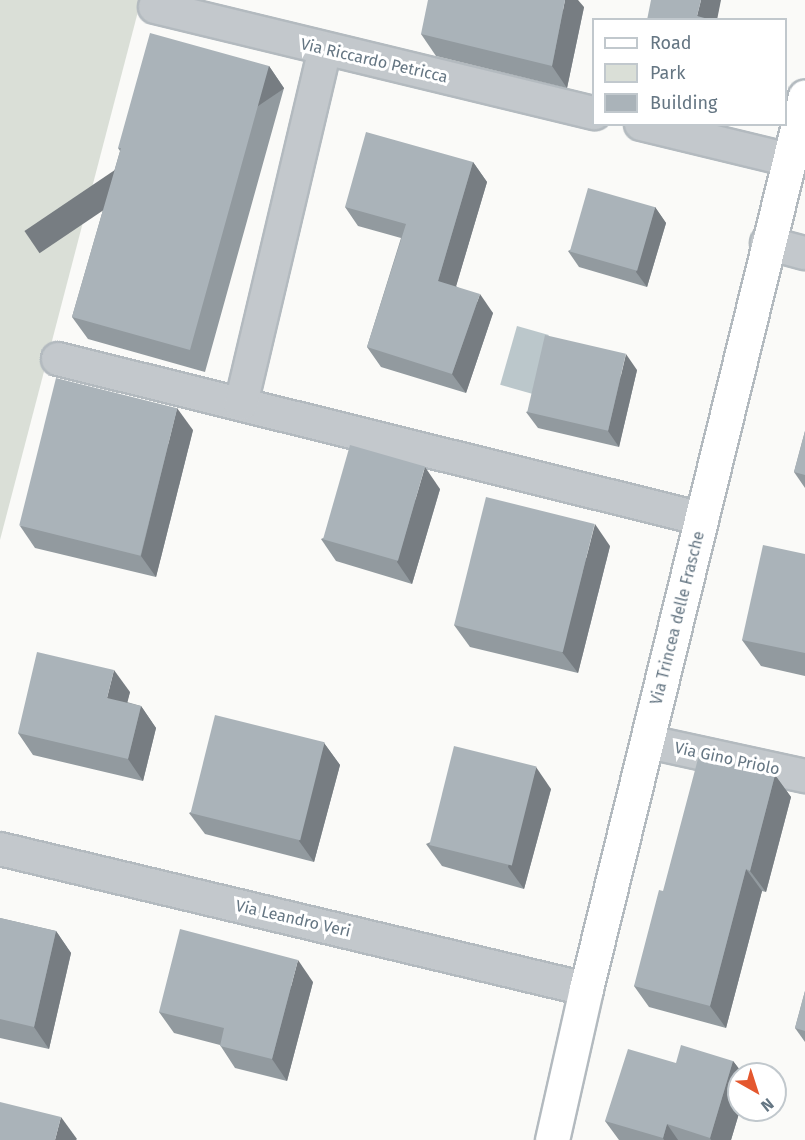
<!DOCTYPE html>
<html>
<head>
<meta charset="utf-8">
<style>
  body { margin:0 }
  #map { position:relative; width:805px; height:1140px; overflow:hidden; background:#fafaf8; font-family:"Fira Sans",sans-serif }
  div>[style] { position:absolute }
  .green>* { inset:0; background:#dadfd7 }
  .water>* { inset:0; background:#bbc7cb; transform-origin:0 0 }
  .roads { filter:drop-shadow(2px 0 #b3babf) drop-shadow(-2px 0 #b3babf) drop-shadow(0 2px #b3babf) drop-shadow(0 -2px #b3babf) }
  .street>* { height:32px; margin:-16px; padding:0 16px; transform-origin:16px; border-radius:16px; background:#c3c8cc }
  .secondary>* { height:33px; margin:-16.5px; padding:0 16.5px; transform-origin:16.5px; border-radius:16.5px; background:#fff }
  .wall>* { inset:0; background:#929a9f }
  .shaded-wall>* { inset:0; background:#777d82; transform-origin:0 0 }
  .building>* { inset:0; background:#aab3b9; transform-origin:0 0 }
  span { translate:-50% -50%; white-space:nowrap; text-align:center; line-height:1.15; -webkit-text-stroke:6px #fff; paint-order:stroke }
  .street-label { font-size:16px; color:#657683 }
  .legend { position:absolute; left:592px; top:18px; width:195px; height:108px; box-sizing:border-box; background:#fff; border:2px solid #c1c8cd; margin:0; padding:8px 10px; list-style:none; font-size:18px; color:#657683 }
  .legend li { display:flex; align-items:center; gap:12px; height:30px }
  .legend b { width:30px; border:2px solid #c1c8cd }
  .north { position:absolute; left:727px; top:1062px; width:60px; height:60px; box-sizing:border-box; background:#fff; border:2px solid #c1c8cd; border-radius:50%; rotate:141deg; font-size:16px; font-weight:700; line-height:24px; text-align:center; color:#657683 }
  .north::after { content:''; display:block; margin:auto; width:21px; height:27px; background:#e4572e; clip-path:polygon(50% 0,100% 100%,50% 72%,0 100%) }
</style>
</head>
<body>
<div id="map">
  <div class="green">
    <div style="clip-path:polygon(0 0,141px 0,0 540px)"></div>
  </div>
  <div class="water">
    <div style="left:517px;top:326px;width:33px;height:61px;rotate:16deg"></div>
  </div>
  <div class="roads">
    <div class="street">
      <div style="left:155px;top:7px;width:452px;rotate:13.6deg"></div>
      <div style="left:641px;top:124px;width:153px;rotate:13.6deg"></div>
      <div style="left:767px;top:243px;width:39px;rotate:15deg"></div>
      <div style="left:58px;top:359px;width:664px;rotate:13.95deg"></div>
      <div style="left:241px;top:404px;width:364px;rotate:-76.7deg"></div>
      <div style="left:649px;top:742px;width:160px;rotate:12.3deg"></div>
      <div style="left:0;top:849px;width:602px;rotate:13.44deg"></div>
    </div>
    <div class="secondary">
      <div style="left:552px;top:1140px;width:155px;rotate:-77.3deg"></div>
      <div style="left:586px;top:989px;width:919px;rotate:-76.22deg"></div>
    </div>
  </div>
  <div class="wall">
    <div style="clip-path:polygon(584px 7px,567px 88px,436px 56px,421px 34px)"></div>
    <div style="clip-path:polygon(269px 66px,284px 88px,205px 372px,88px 339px,72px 317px,120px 151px,118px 148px)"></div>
    <div style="clip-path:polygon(473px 162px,487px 182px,456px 286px,493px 313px,466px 393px,381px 367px,367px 347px,401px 238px,358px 226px,345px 207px)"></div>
    <div style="clip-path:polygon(655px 207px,666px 223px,647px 287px,579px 267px,568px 251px)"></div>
    <div style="clip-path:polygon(637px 370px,619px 447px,538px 428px,526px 412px)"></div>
    <div style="clip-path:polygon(193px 430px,156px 577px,35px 548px,20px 526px)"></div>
    <div style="clip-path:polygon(805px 431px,805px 488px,794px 472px)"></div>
    <div style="clip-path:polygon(440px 489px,412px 584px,336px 561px,321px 539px)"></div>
    <div style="clip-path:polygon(610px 546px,578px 673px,470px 647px,454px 625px)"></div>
    <div style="clip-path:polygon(805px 554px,805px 676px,761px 666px,742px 640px)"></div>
    <div style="clip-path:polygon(130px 692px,127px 702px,141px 706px,156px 728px,143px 781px,33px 755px,18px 733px)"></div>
    <div style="clip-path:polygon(324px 743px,340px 765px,314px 862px,205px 834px,189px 813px)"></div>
    <div style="clip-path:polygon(775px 775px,791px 797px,766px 892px,762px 891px,726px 1028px,649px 1007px,634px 986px)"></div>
    <div style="clip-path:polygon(551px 789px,524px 889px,442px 866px,426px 844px)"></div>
    <div style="clip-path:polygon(0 918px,56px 931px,71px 953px,49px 1049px,0 1038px)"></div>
    <div style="clip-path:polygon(313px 982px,287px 1081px,235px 1068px,220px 1045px,174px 1033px,159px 1012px)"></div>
    <div style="clip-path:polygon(805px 991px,805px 1042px,795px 1028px)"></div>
    <div style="clip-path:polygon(733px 1061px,743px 1074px,739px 1074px,740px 1110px,731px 1140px,619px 1140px,605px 1121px,676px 1063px)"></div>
  </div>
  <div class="shaded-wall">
    <div style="clip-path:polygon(565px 0,578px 0,584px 7px,567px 88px,552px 66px)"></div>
    <div style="clip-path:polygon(701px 0,721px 0,717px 20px,700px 20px,697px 16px)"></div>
    <div style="left:269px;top:66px;width:27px;height:295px;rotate:56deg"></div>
    <div style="clip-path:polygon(473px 162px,487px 182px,452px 300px,438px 281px)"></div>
    <div style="clip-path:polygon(655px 207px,666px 223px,647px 287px,636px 272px)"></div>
    <div style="clip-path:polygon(480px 294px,493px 313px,466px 393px,452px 374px)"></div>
    <div style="clip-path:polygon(626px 354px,637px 370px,619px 447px,608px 431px)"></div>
    <div style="clip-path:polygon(177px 408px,193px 430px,156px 577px,141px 556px)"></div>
    <div style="clip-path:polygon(425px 467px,440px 489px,412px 584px,397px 562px)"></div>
    <div style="clip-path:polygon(595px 524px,610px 546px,578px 673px,562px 652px)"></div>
    <div style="clip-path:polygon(114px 670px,130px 692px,123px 720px,107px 698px)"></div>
    <div style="clip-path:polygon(141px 706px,156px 728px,143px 781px,128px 759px)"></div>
    <div style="clip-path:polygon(324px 743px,340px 765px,314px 862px,299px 841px)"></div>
    <div style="clip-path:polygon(536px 767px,551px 789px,524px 889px,508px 867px)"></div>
    <div style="clip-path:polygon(775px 775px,791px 797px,766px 892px,750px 871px)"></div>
    <div style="clip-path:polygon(746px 869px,762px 891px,726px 1028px,710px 1006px)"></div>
    <div style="clip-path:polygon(56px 931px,71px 953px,49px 1049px,34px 1027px)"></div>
    <div style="clip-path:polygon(298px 960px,313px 982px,287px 1081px,272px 1059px)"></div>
    <div style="clip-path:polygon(733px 1061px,743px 1074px,739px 1074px,739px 1110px,740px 1110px,731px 1140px,711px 1140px,710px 1138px)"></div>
    <div style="clip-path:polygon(61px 1117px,77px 1139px,76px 1140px,55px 1140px)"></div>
    <div style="clip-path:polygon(667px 1124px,678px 1140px,664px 1140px,663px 1138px)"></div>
  </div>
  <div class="building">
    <div style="clip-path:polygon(428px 0,565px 0,552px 66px,421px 34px)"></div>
    <div style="clip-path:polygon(651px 0,701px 0,697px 16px,712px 20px,647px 20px)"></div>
    <div style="clip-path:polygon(150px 33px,269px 66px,190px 350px,72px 317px,121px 148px,118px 148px)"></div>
    <div style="clip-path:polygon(366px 132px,473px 162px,438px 281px,480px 294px,452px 374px,367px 347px,406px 224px,345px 207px)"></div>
    <div style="left:588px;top:188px;width:70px;height:66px;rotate:16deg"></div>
    <div style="left:545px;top:335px;width:83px;height:79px;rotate:13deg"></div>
    <div style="left:56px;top:378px;width:125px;height:152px;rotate:14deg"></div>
    <div style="clip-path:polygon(805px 431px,805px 475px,794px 472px)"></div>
    <div style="left:350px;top:445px;width:78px;height:98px;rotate:16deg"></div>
    <div style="left:486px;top:497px;width:112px;height:132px;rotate:14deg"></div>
    <div style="clip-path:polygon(763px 545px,805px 554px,805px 653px,742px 640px)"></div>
    <div style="clip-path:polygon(37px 652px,114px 670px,107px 698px,141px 706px,128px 759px,18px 733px)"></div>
    <div style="left:215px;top:715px;width:113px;height:101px;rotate:14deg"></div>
    <div style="left:454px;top:746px;width:85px;height:102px;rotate:14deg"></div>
    <div style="clip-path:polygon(699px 755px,775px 775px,750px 871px,746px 869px,710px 1006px,634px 986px,659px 890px,663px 891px)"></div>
    <div style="clip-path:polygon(0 918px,56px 931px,34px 1027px,0 1019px)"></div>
    <div style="clip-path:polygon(180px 929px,298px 960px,272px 1059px,220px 1046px,224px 1028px,159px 1012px)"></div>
    <div style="clip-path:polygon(805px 991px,805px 1031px,795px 1028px)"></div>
    <div style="clip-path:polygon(681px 1045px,733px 1061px,710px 1138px,667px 1124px,663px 1138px,605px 1121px,628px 1049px,676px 1063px)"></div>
    <div style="clip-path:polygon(0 1102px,61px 1117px,55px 1140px,0 1140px)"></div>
  </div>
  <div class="street-label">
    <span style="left:374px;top:61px;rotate:13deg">Via Riccardo Petricca</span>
    <span style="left:678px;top:618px;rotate:-76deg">Via Trincea delle Frasche</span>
    <span style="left:727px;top:759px;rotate:12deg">Via Gino Priolo</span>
    <span style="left:293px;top:919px;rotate:13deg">Via Leandro Veri</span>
  </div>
  <ul class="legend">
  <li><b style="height:8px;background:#fff"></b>Road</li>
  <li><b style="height:16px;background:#dadfd7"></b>Park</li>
  <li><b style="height:16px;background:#aab3b9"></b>Building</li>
  </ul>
  <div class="north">N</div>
</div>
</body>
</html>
